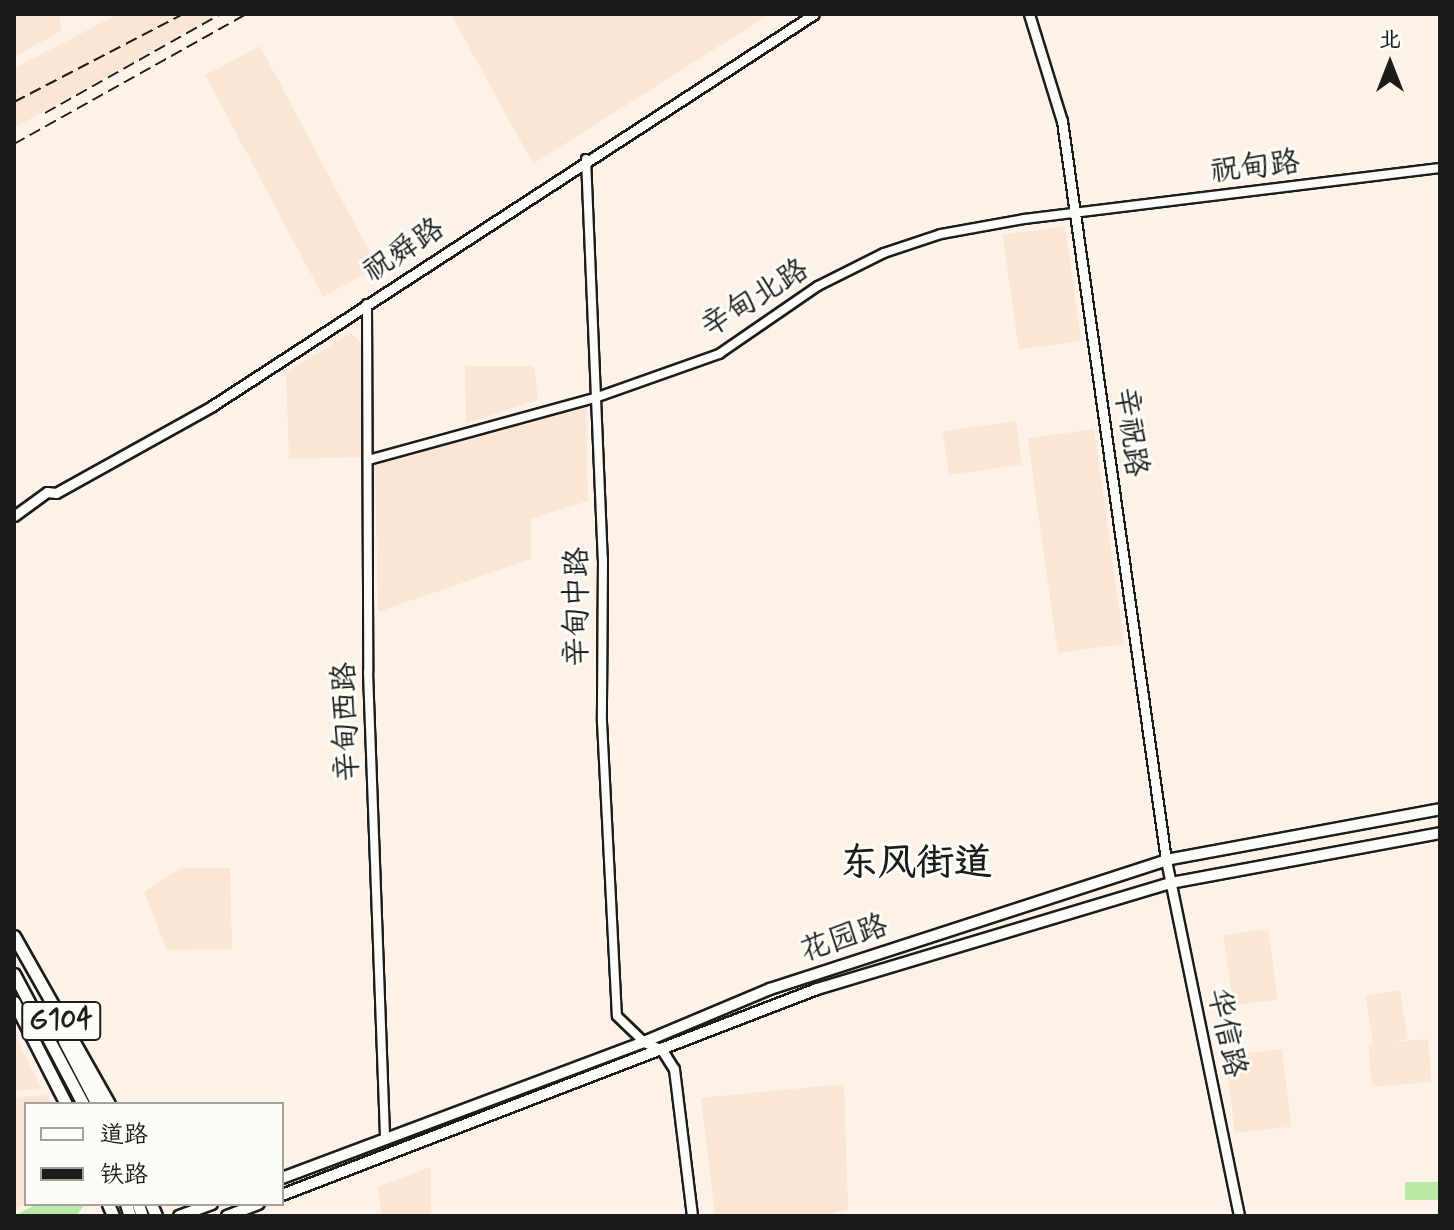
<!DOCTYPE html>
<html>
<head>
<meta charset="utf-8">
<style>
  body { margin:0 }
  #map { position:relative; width:1454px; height:1230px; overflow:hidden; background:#fcf2e7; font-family:Mynerve,"LXGW WenKai TC",sans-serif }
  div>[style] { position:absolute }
  .built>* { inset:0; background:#fbe6d4; transform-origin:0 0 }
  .green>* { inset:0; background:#b9e8a7; transform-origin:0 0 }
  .roads { filter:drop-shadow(2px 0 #1c1c1c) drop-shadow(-2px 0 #1c1c1c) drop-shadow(0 2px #1c1c1c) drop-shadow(0 -2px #1c1c1c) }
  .tertiary>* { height:8px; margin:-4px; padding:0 4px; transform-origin:4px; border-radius:4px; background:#fdfcf7 }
  .secondary>* { height:9px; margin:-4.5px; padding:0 4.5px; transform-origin:4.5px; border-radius:4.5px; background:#fdfcf7 }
  .primary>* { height:10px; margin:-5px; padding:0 5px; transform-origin:5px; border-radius:5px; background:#fdfcf7 }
  .trunk>* { height:11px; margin:-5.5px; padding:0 5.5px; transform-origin:5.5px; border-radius:5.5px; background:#fdfcf7 }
  .rail>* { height:2px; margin-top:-1px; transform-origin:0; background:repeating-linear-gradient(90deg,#1c1c1c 0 12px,transparent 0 18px) }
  span { translate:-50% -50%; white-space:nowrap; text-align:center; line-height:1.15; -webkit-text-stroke:6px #fdfcf7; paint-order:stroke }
  .shield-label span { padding:2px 6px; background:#fdfcf7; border:2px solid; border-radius:6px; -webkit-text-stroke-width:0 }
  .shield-label { font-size:28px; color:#1c1c1c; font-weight:700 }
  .street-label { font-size:30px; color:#1c1c1c }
  .district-label { font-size:38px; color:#1c1c1c; font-weight:700 }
  .frame { position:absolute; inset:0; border:16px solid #1c1c1c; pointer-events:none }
  .legend { position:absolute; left:24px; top:1102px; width:260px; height:104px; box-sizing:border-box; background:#fdfcf7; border:2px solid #a3a29f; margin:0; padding:10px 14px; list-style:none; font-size:24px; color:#1c1c1c }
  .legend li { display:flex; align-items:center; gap:16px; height:40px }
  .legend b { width:40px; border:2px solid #a3a29f }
  .north { position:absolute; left:1350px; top:24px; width:80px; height:80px; -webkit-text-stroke:6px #fdfcf7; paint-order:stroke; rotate:0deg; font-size:22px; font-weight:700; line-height:32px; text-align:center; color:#1c1c1c }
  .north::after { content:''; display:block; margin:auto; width:28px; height:36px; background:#1c1c1c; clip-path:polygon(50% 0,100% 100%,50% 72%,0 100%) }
</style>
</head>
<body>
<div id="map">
  <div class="built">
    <div style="clip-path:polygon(14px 14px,60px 14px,61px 31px,14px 57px)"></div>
    <div style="clip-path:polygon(119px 14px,218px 14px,14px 128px,14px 68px)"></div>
    <div style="clip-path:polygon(451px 14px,770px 14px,533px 164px)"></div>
    <div style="left:260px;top:46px;width:251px;height:62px;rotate:62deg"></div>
    <div style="left:1065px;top:226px;width:116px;height:63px;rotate:82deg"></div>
    <div style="clip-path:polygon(351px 333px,362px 344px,363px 457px,289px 459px,286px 372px)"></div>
    <div style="clip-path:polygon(465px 366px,534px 366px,538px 400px,466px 423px)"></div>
    <div style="clip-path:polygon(586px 406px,588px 501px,531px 519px,531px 559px,378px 612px,375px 464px)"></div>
    <div style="left:1016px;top:421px;width:44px;height:74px;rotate:82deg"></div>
    <div style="left:1094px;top:429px;width:217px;height:67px;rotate:82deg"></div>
    <div style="clip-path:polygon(180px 868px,230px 868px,232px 949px,167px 950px,144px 892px)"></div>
    <div style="left:1268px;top:929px;width:71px;height:45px;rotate:82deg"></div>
    <div style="left:1400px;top:990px;width:50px;height:35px;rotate:81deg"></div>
    <div style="clip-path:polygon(14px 1033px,42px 1089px,14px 1091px)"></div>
    <div style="left:1428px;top:1039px;width:43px;height:60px;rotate:85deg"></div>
    <div style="left:1282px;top:1049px;width:78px;height:57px;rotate:83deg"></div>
    <div style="clip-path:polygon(844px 1084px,848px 1209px,824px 1216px,715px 1216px,701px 1098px)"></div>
    <div style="clip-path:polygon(47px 1095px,51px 1104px,26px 1104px,27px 1204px,14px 1210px,14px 1097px)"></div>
    <div style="clip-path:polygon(431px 1167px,431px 1216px,382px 1216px,378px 1187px)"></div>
  </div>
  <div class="green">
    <div style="left:1440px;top:1182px;width:18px;height:35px;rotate:90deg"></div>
    <div style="clip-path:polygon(37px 1204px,85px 1204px,76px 1216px,14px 1216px)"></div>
  </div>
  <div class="roads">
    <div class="tertiary">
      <div style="left:586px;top:159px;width:400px;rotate:87.6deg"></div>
      <div style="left:603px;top:559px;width:163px;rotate:90.4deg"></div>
      <div style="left:602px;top:722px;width:294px;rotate:87.1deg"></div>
      <div style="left:617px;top:1016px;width:37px;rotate:44deg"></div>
      <div style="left:367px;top:304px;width:368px;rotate:89.8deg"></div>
      <div style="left:368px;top:672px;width:466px;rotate:87.9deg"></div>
      <div style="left:368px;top:460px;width:235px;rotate:-15.3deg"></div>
      <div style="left:595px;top:398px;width:132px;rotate:-19.5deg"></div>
      <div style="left:719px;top:354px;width:120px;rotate:-34.5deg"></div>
      <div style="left:818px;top:286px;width:74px;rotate:-26.6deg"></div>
      <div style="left:884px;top:253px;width:60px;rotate:-18.4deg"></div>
      <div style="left:941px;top:234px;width:84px;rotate:-10.2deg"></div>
      <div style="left:1024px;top:219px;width:419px;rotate:-7deg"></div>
    </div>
    <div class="secondary">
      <div style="left:1029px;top:14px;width:112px;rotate:72.9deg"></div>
      <div style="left:1062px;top:121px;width:746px;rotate:81.99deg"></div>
      <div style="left:1166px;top:860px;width:363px;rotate:78.4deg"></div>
      <div style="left:14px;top:516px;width:41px;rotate:-36deg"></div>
      <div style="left:47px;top:492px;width:9px;rotate:6deg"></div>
      <div style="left:56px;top:493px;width:179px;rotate:-29.1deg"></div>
      <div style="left:212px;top:406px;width:718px;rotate:-33.07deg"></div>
      <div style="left:644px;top:1042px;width:20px;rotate:24deg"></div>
      <div style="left:662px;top:1050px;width:22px;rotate:58deg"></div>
      <div style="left:674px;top:1069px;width:148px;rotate:83deg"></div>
    </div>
    <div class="primary">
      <div style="left:282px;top:1178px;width:387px;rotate:-20.6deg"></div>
      <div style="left:644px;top:1042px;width:137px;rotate:-22.8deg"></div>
      <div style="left:770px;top:989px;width:416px;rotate:-18deg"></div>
      <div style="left:1166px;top:860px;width:279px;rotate:-10.5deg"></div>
      <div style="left:282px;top:1195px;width:573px;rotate:-21.06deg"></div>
      <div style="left:817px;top:989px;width:370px;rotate:-16.7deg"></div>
      <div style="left:1171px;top:883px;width:274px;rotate:-10.5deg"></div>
      <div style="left:179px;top:1216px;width:35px;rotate:-20deg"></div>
      <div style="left:227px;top:1216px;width:34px;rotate:-21deg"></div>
    </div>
    <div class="trunk">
      <div style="left:14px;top:936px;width:193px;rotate:60.5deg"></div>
      <div style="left:14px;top:974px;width:147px;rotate:62deg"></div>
      <div style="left:14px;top:1002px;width:114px;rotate:63deg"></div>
      <div style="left:64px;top:1041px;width:71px;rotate:62.4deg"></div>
      <div style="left:108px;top:1204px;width:13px;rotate:67deg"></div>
      <div style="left:126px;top:1204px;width:13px;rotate:72deg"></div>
      <div style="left:138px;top:1204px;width:13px;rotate:72deg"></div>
      <div style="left:151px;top:1204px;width:13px;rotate:67deg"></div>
    </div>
  </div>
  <div class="rail">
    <div style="left:14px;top:102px;width:191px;rotate:-27.5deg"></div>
    <div style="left:45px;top:113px;width:202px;rotate:-29.4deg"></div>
    <div style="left:14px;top:144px;width:267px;rotate:-29.2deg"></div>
  </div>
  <div class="shield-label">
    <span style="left:61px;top:1021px">G104</span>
  </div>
  <div class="street-label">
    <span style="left:1255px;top:168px;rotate:-7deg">祝甸路</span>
    <span style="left:404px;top:251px;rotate:-34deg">祝舜路</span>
    <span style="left:755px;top:299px;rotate:-32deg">辛甸北路</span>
    <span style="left:1130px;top:432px;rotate:82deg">辛祝路</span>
    <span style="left:578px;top:607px;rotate:-90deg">辛甸中路</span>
    <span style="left:347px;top:722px;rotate:-92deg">辛甸西路</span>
    <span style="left:844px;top:939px;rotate:-18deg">花园路</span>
    <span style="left:1226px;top:1033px;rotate:78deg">华信路</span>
  </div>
  <div class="district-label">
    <span style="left:916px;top:864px">东风街道</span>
  </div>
  <div class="frame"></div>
  <ul class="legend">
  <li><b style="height:10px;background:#fdfcf7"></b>道路</li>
  <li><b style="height:10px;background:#1c1c1c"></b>铁路</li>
  </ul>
  <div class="north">北</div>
</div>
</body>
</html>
